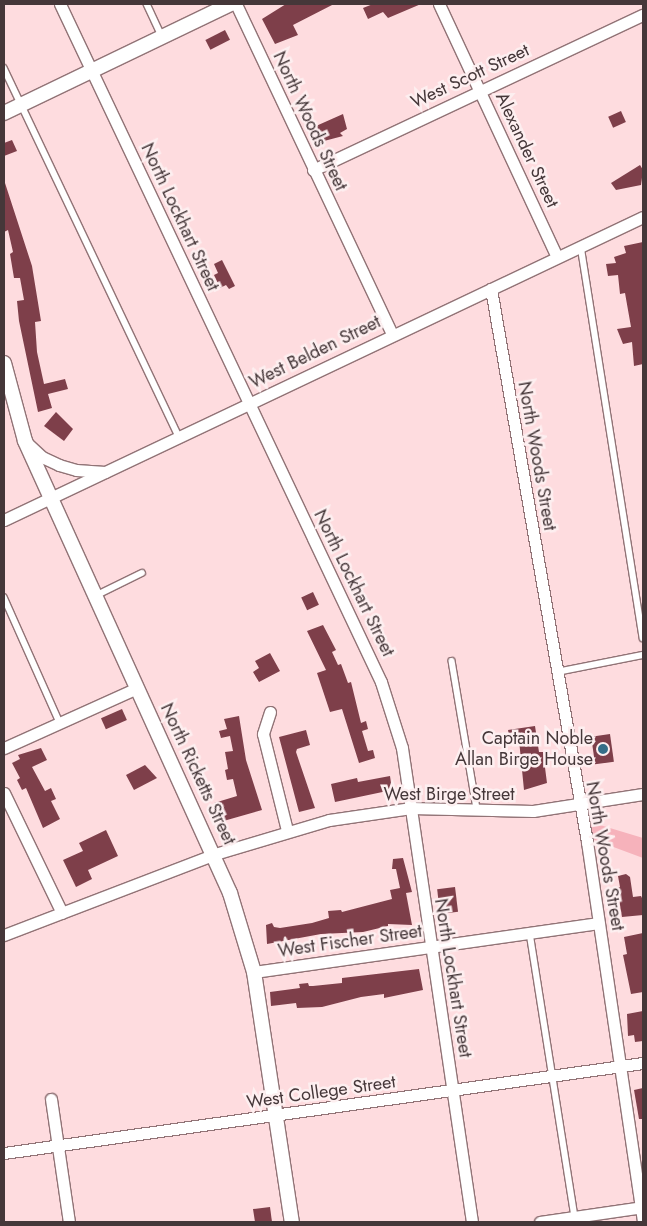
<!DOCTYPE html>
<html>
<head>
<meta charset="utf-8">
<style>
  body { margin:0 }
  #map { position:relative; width:647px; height:1226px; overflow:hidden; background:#fedcdf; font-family:Jost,sans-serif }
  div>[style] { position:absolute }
  .green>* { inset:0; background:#f6b2bb }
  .building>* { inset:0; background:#7e3f4a; transform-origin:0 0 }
  .roads { filter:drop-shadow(1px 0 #917376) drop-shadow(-1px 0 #917376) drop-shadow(0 1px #917376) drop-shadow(0 -1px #917376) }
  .service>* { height:5.5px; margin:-2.75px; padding:0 2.75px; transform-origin:2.75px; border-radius:2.75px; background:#fff }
  .minor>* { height:11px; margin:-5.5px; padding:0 5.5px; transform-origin:5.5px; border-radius:5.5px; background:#fff }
  .tertiary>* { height:14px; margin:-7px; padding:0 7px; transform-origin:7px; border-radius:7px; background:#fff }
  .dots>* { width:14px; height:14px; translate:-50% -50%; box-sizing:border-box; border:2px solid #fdeff0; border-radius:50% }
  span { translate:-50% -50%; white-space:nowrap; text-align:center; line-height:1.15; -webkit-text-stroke:5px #fdeff0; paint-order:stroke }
  .street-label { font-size:18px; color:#453739 }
  .poi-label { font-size:18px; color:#453739 }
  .right { translate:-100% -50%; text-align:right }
  .frame { position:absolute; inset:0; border:5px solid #453739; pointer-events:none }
</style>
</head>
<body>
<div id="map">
  <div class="green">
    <div style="clip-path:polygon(590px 822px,643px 838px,643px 858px,592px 839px)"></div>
  </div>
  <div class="building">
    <div style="clip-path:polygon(286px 4px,334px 4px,293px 25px,298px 35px,275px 44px,262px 19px)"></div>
    <div style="clip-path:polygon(373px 4px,421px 4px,388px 18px,383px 12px,368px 19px,363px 8px)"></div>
    <div style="left:225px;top:30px;width:11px;height:22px;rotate:63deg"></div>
    <div style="left:621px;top:111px;width:12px;height:14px;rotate:66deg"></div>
    <div style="clip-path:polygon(343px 114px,347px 129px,340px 133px,343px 136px,324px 141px,316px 126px)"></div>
    <div style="clip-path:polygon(12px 140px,17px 151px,4px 156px,4px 143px)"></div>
    <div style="clip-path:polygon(640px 165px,643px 170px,641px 185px,616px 190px,611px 183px)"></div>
    <div style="clip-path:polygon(5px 183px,32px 266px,41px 321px,35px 322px,37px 352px,44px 384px,65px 379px,68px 389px,48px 394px,52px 408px,38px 412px,19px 321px,17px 301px,24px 300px,20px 278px,14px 278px,10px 254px,13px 252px,8px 230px,4px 232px)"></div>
    <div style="clip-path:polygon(643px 242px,643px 364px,634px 366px,632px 342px,623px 344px,617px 329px,631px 327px,625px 293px,620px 294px,618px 275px,608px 276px,606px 264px,616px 263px,614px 257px,626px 253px,624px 246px)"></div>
    <div style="clip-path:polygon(222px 260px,235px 286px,229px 289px,226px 285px,220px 288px,214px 275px,218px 273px,214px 264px)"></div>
    <div style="clip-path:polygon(56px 412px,73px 429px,64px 441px,44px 426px)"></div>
    <div style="left:313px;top:592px;width:14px;height:13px;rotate:65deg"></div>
    <div style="clip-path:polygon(323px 625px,336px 650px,332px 652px,338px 665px,341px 664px,348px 683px,351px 682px,361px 723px,366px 721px,368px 729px,362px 731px,368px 751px,373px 750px,375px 758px,359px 763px,342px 709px,330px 712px,317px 673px,326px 670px,307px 631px)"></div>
    <div style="clip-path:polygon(270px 653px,280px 671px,259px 682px,253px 672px,259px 668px,255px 661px)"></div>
    <div style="left:122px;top:709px;width:12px;height:23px;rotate:66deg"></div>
    <div style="clip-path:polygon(239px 716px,246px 760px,262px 810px,220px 822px,214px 803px,237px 796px,233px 779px,227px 780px,225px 770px,228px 769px,225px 752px,233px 751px,230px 736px,221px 738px,219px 731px,227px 729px,224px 719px)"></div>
    <div style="clip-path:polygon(535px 726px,539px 752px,543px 752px,547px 783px,524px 790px,519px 740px,510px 741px,508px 730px)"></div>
    <div style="clip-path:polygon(306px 730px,310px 745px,297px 749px,296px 752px,315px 808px,299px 812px,279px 737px)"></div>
    <div style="left:610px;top:734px;width:28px;height:19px;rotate:82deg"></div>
    <div style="clip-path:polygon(41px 748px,47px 760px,32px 767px,45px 791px,51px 788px,56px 799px,51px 801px,60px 819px,43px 828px,26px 788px,22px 790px,17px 780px,20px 778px,12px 763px,20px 759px,18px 755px)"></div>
    <div style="clip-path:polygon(145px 765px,157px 778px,134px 790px,126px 775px)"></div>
    <div style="clip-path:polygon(390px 776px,392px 790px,335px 802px,331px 784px,357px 778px,358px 782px)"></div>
    <div style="clip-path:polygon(106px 830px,118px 856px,88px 870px,92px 879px,76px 887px,63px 860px,83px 851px,79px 843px)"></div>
    <div style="clip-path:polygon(403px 858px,412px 892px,406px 893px,412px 925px,388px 924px,388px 926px,363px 932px,321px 934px,267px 944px,266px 925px,272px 923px,274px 927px,280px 928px,312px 923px,329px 918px,328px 911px,341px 910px,342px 912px,392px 899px,390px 890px,400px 888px,396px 869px,392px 869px,393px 859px)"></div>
    <div style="clip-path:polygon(626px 874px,630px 877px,633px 897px,641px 896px,643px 900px,643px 915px,622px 917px,617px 888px,620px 887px,618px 876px)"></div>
    <div style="left:455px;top:887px;width:25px;height:18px;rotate:83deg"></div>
    <div style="clip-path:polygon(643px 933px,643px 992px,631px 994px,623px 955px,627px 954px,624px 937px)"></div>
    <div style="clip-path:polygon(419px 969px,423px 990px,384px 998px,384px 994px,361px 997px,322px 1007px,297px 1008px,296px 1003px,271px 1006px,270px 992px,300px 988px,299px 984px,308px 983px,309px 986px,313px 986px,342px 983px,342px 978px)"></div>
    <div style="clip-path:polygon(643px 1011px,643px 1041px,635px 1042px,634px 1035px,628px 1036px,627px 1014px)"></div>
    <div style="clip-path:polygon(643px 1088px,643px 1119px,639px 1119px,634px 1090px)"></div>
    <div style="clip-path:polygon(270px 1207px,272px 1222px,255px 1222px,253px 1209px)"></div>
  </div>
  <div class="roads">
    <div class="service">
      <div style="left:147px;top:4px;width:35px;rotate:65deg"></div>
      <div style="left:4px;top:68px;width:408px;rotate:64.6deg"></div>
      <div style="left:581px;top:246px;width:397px;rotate:81deg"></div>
      <div style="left:95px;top:596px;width:52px;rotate:-26.1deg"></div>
      <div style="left:4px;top:597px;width:138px;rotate:66deg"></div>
      <div style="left:452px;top:661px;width:150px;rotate:80.4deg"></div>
      <div style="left:557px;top:672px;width:88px;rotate:-11.2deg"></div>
      <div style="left:530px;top:933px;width:288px;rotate:81deg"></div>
    </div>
    <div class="minor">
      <div style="left:60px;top:4px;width:750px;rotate:64.66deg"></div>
      <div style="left:381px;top:682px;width:69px;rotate:72.3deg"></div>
      <div style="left:402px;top:748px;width:479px;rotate:81.6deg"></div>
      <div style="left:236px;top:4px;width:365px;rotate:64.7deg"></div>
      <div style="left:439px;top:4px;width:279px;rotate:65deg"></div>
      <div style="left:313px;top:170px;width:365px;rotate:-25.2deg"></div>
      <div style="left:491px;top:289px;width:561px;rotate:80.15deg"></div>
      <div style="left:587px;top:842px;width:384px;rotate:81.6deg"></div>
      <div style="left:27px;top:443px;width:21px;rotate:43deg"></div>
      <div style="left:42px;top:457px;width:19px;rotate:25deg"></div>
      <div style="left:59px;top:465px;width:18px;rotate:16deg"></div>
      <div style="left:76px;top:470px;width:29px;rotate:4deg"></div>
      <div style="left:4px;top:520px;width:707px;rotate:-25.37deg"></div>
      <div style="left:270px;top:712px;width:23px;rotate:108deg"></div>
      <div style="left:263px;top:734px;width:99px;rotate:76deg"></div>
      <div style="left:4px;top:748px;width:146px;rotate:-24.3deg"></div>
      <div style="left:4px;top:793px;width:133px;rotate:64.2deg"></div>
      <div style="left:4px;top:935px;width:226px;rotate:-21deg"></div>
      <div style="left:215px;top:854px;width:119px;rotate:-16.6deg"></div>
      <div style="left:329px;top:820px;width:83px;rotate:-8.3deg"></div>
      <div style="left:411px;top:808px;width:122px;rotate:1.4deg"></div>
      <div style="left:533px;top:811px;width:111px;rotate:-8.8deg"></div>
      <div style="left:254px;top:972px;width:348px;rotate:-8.1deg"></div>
      <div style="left:51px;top:1099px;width:124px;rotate:81.7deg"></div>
      <div style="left:4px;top:1153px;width:645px;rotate:-8.02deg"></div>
      <div style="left:540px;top:1222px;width:104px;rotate:-8.3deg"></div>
    </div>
    <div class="tertiary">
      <div style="left:4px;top:113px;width:251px;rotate:-25.7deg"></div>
      <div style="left:4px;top:363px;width:81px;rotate:74.9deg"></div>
      <div style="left:25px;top:441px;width:496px;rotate:65.6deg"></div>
      <div style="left:230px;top:893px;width:83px;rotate:73.1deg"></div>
      <div style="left:254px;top:972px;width:253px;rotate:81.4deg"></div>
    </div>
  </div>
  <div class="dots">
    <div style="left:603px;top:749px;background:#356e88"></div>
  </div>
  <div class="street-label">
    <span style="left:470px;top:76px;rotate:-25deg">West Scott Street</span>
    <span style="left:310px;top:121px;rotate:65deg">North Woods Street</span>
    <span style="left:527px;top:150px;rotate:65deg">Alexander Street</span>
    <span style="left:180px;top:217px;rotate:65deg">North Lockhart Street</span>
    <span style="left:315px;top:352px;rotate:-26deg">West Belden Street</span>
    <span style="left:537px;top:456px;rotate:80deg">North Woods Street</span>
    <span style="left:354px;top:583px;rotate:64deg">North Lockhart Street</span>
    <span style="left:198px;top:774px;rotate:65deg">North Ricketts Street</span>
    <span style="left:449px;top:794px">West Birge Street</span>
    <span style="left:605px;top:856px;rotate:80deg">North Woods Street</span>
    <span style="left:350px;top:941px;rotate:-8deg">West Fischer Street</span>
    <span style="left:453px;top:978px;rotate:81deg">North Lockhart Street</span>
    <span style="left:321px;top:1092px;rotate:-8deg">West College Street</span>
  </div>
  <div class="poi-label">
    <span class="right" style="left:593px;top:749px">Captain Noble<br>Allan Birge House</span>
  </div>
  <div class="frame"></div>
</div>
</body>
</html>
